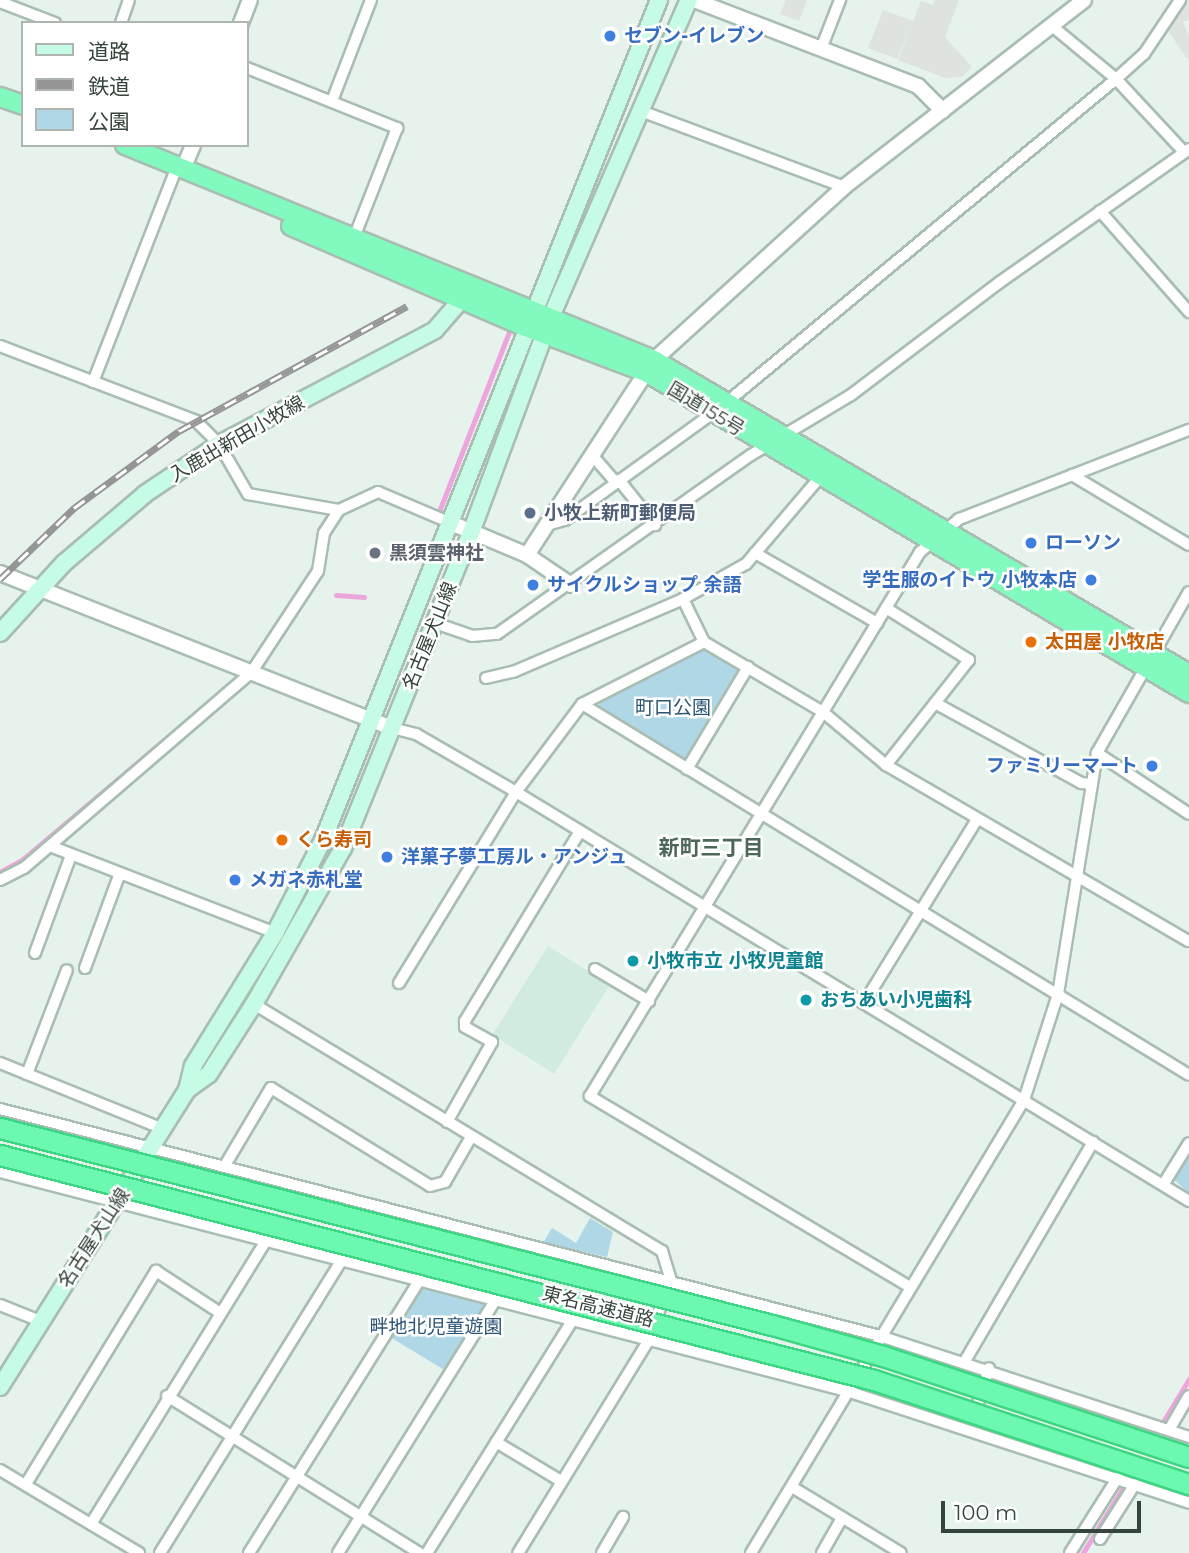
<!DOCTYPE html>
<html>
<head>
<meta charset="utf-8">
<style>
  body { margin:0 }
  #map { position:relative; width:1189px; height:1553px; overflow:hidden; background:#e6f2ec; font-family:Montserrat,"Noto Sans JP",sans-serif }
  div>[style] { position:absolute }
  .education>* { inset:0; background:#d1ebdf; transform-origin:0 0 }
  .green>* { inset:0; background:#b0d7e5 }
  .parking>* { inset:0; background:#dee3e0 }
  .stream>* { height:4.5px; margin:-2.25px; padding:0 2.25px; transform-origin:2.25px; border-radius:2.25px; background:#eda5dd }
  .roads { filter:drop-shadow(2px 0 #a9bdb2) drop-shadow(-2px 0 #a9bdb2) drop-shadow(0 2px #a9bdb2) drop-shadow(0 -2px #a9bdb2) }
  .minor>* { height:10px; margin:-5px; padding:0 5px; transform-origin:5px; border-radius:5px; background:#fff }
  .tertiary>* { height:14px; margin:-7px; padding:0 7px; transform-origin:7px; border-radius:7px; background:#fff }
  .secondary>* { height:16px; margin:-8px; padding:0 8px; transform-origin:8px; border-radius:8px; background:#c6fce5 }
  .trunk>* { height:18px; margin:-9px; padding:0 9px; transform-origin:9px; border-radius:9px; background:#82f9be }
  .rail>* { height:7px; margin-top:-3.5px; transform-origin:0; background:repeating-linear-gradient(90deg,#fff 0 13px,#959595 0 26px); box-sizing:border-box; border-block:2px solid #959595 }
  .bridges { filter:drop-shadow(2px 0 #3cd782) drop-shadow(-2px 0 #3cd782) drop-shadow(0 2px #3cd782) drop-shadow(0 -2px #3cd782) }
  .motorway-bridge>* { height:19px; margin:-9.5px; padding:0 9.5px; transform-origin:9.5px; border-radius:9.5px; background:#6cf8b0 }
  .dots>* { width:19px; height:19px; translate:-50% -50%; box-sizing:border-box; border:4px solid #fff; border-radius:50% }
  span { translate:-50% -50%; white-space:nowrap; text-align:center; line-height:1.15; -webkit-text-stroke:5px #fff; paint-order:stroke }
  .shop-label { font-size:19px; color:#366cbe; font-weight:700 }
  .left { translate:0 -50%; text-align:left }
  .right { translate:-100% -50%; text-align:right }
  .street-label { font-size:19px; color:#36453c }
  .service-label { font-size:19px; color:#4e5e75; font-weight:700 }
  .worship-label { font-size:19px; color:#5b616d; font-weight:700 }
  .food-label { font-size:19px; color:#c56008; font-weight:700 }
  .park-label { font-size:19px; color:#2c5474 }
  .culture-label { font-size:19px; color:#0d838f; font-weight:700 }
  .neighbourhood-label { font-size:21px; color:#4d6758; font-weight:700 }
  .legend { position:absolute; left:21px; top:21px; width:228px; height:126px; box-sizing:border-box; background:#fff; border:2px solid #afb5b1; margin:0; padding:9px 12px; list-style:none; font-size:21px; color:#36453c }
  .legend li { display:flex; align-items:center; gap:14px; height:35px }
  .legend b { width:35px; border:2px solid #afb5b1 }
  .scale { position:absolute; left:941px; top:1501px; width:200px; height:32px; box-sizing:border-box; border:4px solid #36453c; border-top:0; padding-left:9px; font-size:21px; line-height:24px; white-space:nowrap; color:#36453c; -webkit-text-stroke:5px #fff; paint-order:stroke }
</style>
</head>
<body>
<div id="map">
  <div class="education">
    <div style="left:548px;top:946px;width:73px;height:105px;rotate:32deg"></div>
  </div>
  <div class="green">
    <div style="clip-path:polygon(704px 650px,738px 668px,740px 674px,690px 757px,683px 759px,599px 707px,599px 701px)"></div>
    <div style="clip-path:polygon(1189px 1150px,1189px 1193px,1172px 1178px)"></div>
    <div style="clip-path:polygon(590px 1218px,613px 1232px,607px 1257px,543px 1243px,552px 1228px,576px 1243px)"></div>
    <div style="clip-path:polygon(420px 1288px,487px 1304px,446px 1371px,390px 1337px)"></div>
  </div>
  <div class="parking">
    <div style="clip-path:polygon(786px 0,807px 0,799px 21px,780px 14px)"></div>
    <div style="clip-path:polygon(935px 0,959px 0,945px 37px,972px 67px,962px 77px,945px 78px,898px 60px,912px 23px,897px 59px,868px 48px,883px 10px,913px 21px,921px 1px,933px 5px)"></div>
    <div style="clip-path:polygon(1185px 0,1189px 0,1189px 19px,1183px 22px,1189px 36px,1189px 61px,1166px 28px)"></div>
  </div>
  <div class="stream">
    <div style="left:440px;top:509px;width:190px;rotate:-68.7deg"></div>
    <div style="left:336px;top:595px;width:28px;rotate:4deg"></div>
    <div style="left:0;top:872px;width:25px;rotate:-29deg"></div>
    <div style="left:22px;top:860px;width:272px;rotate:-40.2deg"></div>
    <div style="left:1163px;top:1422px;width:50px;rotate:-58.8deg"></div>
    <div style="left:1083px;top:1553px;width:79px;rotate:-58.5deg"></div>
  </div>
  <div class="roads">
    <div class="minor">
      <div style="left:0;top:2px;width:59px;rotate:20.9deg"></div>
      <div style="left:121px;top:23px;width:24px;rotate:-71deg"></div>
      <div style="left:1052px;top:26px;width:83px;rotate:39.6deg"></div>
      <div style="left:1116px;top:79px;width:100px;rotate:47deg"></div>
      <div style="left:821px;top:49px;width:53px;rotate:-68.8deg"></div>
      <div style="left:247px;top:68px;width:162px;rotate:21.8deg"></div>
      <div style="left:397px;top:128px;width:120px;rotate:111.4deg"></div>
      <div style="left:332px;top:101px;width:108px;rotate:-68.9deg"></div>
      <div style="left:641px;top:111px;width:217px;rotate:20.5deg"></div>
      <div style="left:1100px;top:211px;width:135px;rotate:48.6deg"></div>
      <div style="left:0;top:346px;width:210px;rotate:20.9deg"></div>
      <div style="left:196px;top:421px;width:33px;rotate:45deg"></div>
      <div style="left:219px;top:444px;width:58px;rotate:59.9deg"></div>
      <div style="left:248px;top:494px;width:92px;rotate:10deg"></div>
      <div style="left:339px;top:510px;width:43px;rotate:-24.8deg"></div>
      <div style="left:378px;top:492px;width:79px;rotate:23deg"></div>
      <div style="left:93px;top:382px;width:232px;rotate:-68.7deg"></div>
      <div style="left:726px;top:403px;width:507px;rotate:-39.72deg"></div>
      <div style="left:1116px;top:79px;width:38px;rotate:-42deg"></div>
      <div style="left:1144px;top:54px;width:65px;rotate:-56.3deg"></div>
      <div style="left:592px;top:455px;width:37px;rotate:49deg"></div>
      <div style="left:1072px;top:475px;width:136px;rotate:30.9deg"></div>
      <div style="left:619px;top:480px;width:58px;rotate:51.3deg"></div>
      <div style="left:547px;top:525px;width:19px;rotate:-16deg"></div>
      <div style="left:565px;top:520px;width:183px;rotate:-35.9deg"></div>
      <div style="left:755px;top:553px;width:141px;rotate:29.8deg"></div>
      <div style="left:886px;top:608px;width:98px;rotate:32.1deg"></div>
      <div style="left:969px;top:660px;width:134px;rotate:128.3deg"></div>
      <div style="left:435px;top:623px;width:39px;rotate:19deg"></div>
      <div style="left:472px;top:636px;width:25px;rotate:-5deg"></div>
      <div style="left:497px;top:634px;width:311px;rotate:-35.2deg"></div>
      <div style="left:751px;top:455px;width:117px;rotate:-31deg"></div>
      <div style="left:851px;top:395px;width:187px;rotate:-37.2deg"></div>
      <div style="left:1000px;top:282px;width:231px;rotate:-35.1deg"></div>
      <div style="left:704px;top:642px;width:48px;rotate:-116deg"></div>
      <div style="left:683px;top:599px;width:72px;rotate:-29.1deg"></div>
      <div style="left:746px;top:564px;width:114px;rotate:-49.6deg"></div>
      <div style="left:486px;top:678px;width:28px;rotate:-13deg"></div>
      <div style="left:513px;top:672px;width:185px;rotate:-23.2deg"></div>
      <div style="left:935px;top:703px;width:166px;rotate:28.7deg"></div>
      <div style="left:1081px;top:783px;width:11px;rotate:5deg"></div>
      <div style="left:582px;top:704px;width:711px;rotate:31.43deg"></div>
      <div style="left:392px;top:728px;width:25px;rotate:14deg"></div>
      <div style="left:416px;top:734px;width:116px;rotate:30.1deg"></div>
      <div style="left:516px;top:792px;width:788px;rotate:31.29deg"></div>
      <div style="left:1097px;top:753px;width:110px;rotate:33.5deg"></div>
      <div style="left:687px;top:769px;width:119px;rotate:-59.1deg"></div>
      <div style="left:50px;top:846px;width:241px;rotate:21.1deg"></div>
      <div style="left:0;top:880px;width:27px;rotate:-27deg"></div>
      <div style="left:24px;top:868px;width:299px;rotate:-40.7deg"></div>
      <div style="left:251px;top:673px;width:122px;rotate:-56.7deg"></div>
      <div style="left:318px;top:571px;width:38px;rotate:-81deg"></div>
      <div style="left:324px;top:533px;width:27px;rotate:-57deg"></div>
      <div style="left:35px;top:953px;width:104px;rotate:-69.8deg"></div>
      <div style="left:85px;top:968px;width:101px;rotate:-69.8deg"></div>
      <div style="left:595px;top:969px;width:63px;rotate:30.7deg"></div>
      <div style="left:399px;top:983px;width:224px;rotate:-58.5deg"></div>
      <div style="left:516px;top:792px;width:110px;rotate:-53.1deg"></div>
      <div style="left:582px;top:704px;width:137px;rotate:-26.9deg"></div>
      <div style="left:704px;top:642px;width:138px;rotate:30.5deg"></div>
      <div style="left:823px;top:712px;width:82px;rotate:40.1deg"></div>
      <div style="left:886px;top:765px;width:350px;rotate:30.2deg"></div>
      <div style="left:864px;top:1003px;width:216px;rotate:-58.4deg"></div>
      <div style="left:254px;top:1004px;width:477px;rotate:31.2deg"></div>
      <div style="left:662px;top:1251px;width:28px;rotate:73deg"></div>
      <div style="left:670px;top:1278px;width:63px;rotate:108.4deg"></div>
      <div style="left:650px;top:1338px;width:252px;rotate:121.5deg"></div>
      <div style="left:0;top:1063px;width:176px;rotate:22deg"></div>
      <div style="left:27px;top:1074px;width:111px;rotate:-69deg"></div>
      <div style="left:0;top:1109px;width:909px;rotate:14.46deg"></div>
      <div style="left:880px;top:1336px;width:325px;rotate:18.1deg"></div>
      <div style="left:447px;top:1122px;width:92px;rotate:-60.6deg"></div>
      <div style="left:492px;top:1042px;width:31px;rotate:-151deg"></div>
      <div style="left:465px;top:1027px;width:6px;rotate:-90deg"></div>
      <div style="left:465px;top:1021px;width:222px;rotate:-58.8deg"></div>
      <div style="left:224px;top:1167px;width:92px;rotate:-59.3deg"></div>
      <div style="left:271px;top:1088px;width:187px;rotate:31.6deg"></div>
      <div style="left:430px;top:1186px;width:16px;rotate:-15deg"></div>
      <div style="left:445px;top:1182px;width:52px;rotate:-60deg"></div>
      <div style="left:0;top:1172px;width:875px;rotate:14.5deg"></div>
      <div style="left:847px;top:1391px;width:360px;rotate:18.1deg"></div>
      <div style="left:1163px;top:1185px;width:49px;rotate:-58.2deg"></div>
      <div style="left:910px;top:1287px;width:373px;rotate:-149.2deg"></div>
      <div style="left:590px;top:1096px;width:636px;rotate:-58.76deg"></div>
      <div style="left:920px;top:552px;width:51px;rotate:-40.2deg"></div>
      <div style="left:959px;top:519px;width:247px;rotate:-21.2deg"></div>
      <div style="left:0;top:1305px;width:43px;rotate:21.8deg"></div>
      <div style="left:965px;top:1361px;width:254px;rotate:-59.7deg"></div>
      <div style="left:167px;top:1396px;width:297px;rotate:31.9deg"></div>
      <div style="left:974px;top:1416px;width:50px;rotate:-72.6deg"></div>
      <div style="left:1169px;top:1430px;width:39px;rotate:-60deg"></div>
      <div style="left:496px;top:1442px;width:76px;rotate:31deg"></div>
      <div style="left:0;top:1470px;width:162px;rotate:30.8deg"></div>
      <div style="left:26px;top:1484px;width:250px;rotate:-58.6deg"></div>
      <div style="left:156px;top:1271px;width:75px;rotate:33.1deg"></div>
      <div style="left:792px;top:1487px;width:127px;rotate:31.2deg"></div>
      <div style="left:91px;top:1524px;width:333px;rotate:-58.3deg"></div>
      <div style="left:1100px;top:1539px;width:65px;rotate:-57.5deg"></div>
      <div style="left:160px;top:1553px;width:345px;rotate:-58.2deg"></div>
      <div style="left:249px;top:1553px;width:323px;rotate:-58deg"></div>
      <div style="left:338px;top:1553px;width:301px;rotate:-58.1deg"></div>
      <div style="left:427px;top:1553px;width:277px;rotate:-58deg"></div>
      <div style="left:602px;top:1553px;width:42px;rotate:-59.7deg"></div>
      <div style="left:751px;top:1553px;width:529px;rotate:-58.92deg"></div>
      <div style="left:1024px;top:1100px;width:111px;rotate:-72.2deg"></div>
      <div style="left:1058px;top:994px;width:244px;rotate:-80.8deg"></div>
      <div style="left:1097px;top:753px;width:185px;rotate:-60.3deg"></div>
      <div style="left:822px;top:1553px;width:40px;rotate:-60.3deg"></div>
      <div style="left:1070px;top:1553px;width:90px;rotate:-57.7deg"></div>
    </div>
    <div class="tertiary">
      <div style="left:694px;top:0;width:240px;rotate:21deg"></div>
      <div style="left:918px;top:86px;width:35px;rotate:45deg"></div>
      <div style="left:241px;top:23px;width:25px;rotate:-69deg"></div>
      <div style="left:183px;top:169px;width:26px;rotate:-67deg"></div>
      <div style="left:451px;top:523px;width:82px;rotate:22.8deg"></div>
      <div style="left:527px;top:555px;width:53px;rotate:34.3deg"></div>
      <div style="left:527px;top:555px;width:233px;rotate:-56.9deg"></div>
      <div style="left:654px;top:360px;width:257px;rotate:-42.3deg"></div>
      <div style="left:844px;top:187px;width:304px;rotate:-37.9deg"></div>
      <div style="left:0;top:573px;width:422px;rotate:21.6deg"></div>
    </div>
    <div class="secondary">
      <div style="left:0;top:633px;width:95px;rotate:-47.6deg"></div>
      <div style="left:64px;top:563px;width:106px;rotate:-40.4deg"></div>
      <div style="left:145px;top:494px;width:89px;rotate:-34deg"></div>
      <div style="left:219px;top:444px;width:244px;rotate:-27.8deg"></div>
      <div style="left:435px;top:330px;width:40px;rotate:-49deg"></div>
      <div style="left:187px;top:1090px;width:27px;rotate:-36deg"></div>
      <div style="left:209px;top:1074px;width:83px;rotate:-57.3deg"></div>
      <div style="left:254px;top:1004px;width:180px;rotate:-60.3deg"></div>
      <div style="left:343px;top:848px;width:343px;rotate:-67.9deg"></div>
      <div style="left:472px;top:530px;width:225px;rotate:-69.7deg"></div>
      <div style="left:550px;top:319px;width:348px;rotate:-66.5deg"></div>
      <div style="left:0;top:1387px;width:351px;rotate:-57.8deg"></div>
      <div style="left:187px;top:1090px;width:25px;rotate:-76deg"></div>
      <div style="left:193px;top:1066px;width:156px;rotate:-58.3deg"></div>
      <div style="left:275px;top:933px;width:105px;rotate:-62.7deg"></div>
      <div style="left:323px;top:840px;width:905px;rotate:-68.2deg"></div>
    </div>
    <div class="trunk">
      <div style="left:0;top:97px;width:24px;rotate:19deg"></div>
      <div style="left:125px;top:145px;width:571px;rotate:22.12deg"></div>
      <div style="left:654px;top:360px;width:620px;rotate:30.41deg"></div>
      <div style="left:291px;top:226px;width:256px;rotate:23.3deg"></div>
      <div style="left:526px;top:327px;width:128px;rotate:20.6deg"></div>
      <div style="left:646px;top:372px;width:631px;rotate:30.59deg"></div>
    </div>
  </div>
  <div class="rail">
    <div style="left:0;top:579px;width:103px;rotate:-43.8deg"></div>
    <div style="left:74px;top:508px;width:130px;rotate:-36.3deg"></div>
    <div style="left:179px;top:431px;width:260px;rotate:-28.7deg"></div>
  </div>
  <div class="bridges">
    <div class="motorway-bridge">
      <div style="left:0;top:1128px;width:797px;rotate:14.32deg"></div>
      <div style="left:772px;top:1325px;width:115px;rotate:15.6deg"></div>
      <div style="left:883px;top:1356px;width:322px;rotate:18.3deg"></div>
      <div style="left:0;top:1155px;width:902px;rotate:14.44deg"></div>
      <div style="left:874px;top:1380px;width:332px;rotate:18.3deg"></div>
    </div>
  </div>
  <div class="dots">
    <div style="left:610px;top:36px;background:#3f7fe0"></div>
    <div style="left:530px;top:513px;background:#5c6f8a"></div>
    <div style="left:1031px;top:543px;background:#3f7fe0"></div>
    <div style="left:375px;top:553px;background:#6b7280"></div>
    <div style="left:1091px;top:580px;background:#3f7fe0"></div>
    <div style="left:533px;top:585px;background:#3f7fe0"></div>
    <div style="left:1031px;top:642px;background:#e8710a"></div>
    <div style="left:1152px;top:766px;background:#3f7fe0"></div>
    <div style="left:282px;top:840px;background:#e8710a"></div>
    <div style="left:387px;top:857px;background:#3f7fe0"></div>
    <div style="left:235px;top:880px;background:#3f7fe0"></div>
    <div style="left:633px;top:961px;background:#0f9aa8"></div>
    <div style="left:806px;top:1000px;background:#0f9aa8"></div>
  </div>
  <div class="shop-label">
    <span class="left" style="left:624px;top:36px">セブン-イレブン</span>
    <span class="left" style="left:1045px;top:543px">ローソン</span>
    <span class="right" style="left:1077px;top:580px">学生服のイトウ 小牧本店</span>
    <span class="left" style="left:547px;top:585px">サイクルショップ 余語</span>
    <span class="right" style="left:1138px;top:766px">ファミリーマート</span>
    <span class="left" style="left:401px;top:857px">洋菓子夢工房ル・アンジュ</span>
    <span class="left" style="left:249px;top:880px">メガネ赤札堂</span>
  </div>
  <div class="street-label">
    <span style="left:706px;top:409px;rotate:31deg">国道155号</span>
    <span style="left:237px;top:439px;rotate:-30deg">入鹿出新田小牧線</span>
    <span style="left:430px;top:636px;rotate:-68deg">名古屋犬山線</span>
    <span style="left:94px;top:1238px;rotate:-57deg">名古屋犬山線</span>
    <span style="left:598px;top:1307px;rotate:14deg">東名高速道路</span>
  </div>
  <div class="service-label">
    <span class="left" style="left:544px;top:513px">小牧上新町郵便局</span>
  </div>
  <div class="worship-label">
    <span class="left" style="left:389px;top:553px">黒須雲神社</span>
  </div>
  <div class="food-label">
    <span class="left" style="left:1045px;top:642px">太田屋 小牧店</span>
    <span class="left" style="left:296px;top:840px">くら寿司</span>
  </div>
  <div class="park-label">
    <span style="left:673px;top:708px">町口公園</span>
    <span style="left:436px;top:1327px">畔地北児童遊園</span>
  </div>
  <div class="culture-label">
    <span class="left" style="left:647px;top:961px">小牧市立 小牧児童館</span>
    <span class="left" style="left:820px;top:1000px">おちあい小児歯科</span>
  </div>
  <div class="neighbourhood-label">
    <span style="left:711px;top:848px">新町三丁目</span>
  </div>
  <ul class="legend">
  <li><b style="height:9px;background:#c6fce5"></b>道路</li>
  <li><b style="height:9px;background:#959595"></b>鉄道</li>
  <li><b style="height:19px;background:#b0d7e5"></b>公園</li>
  </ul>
  <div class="scale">100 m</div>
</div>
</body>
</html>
